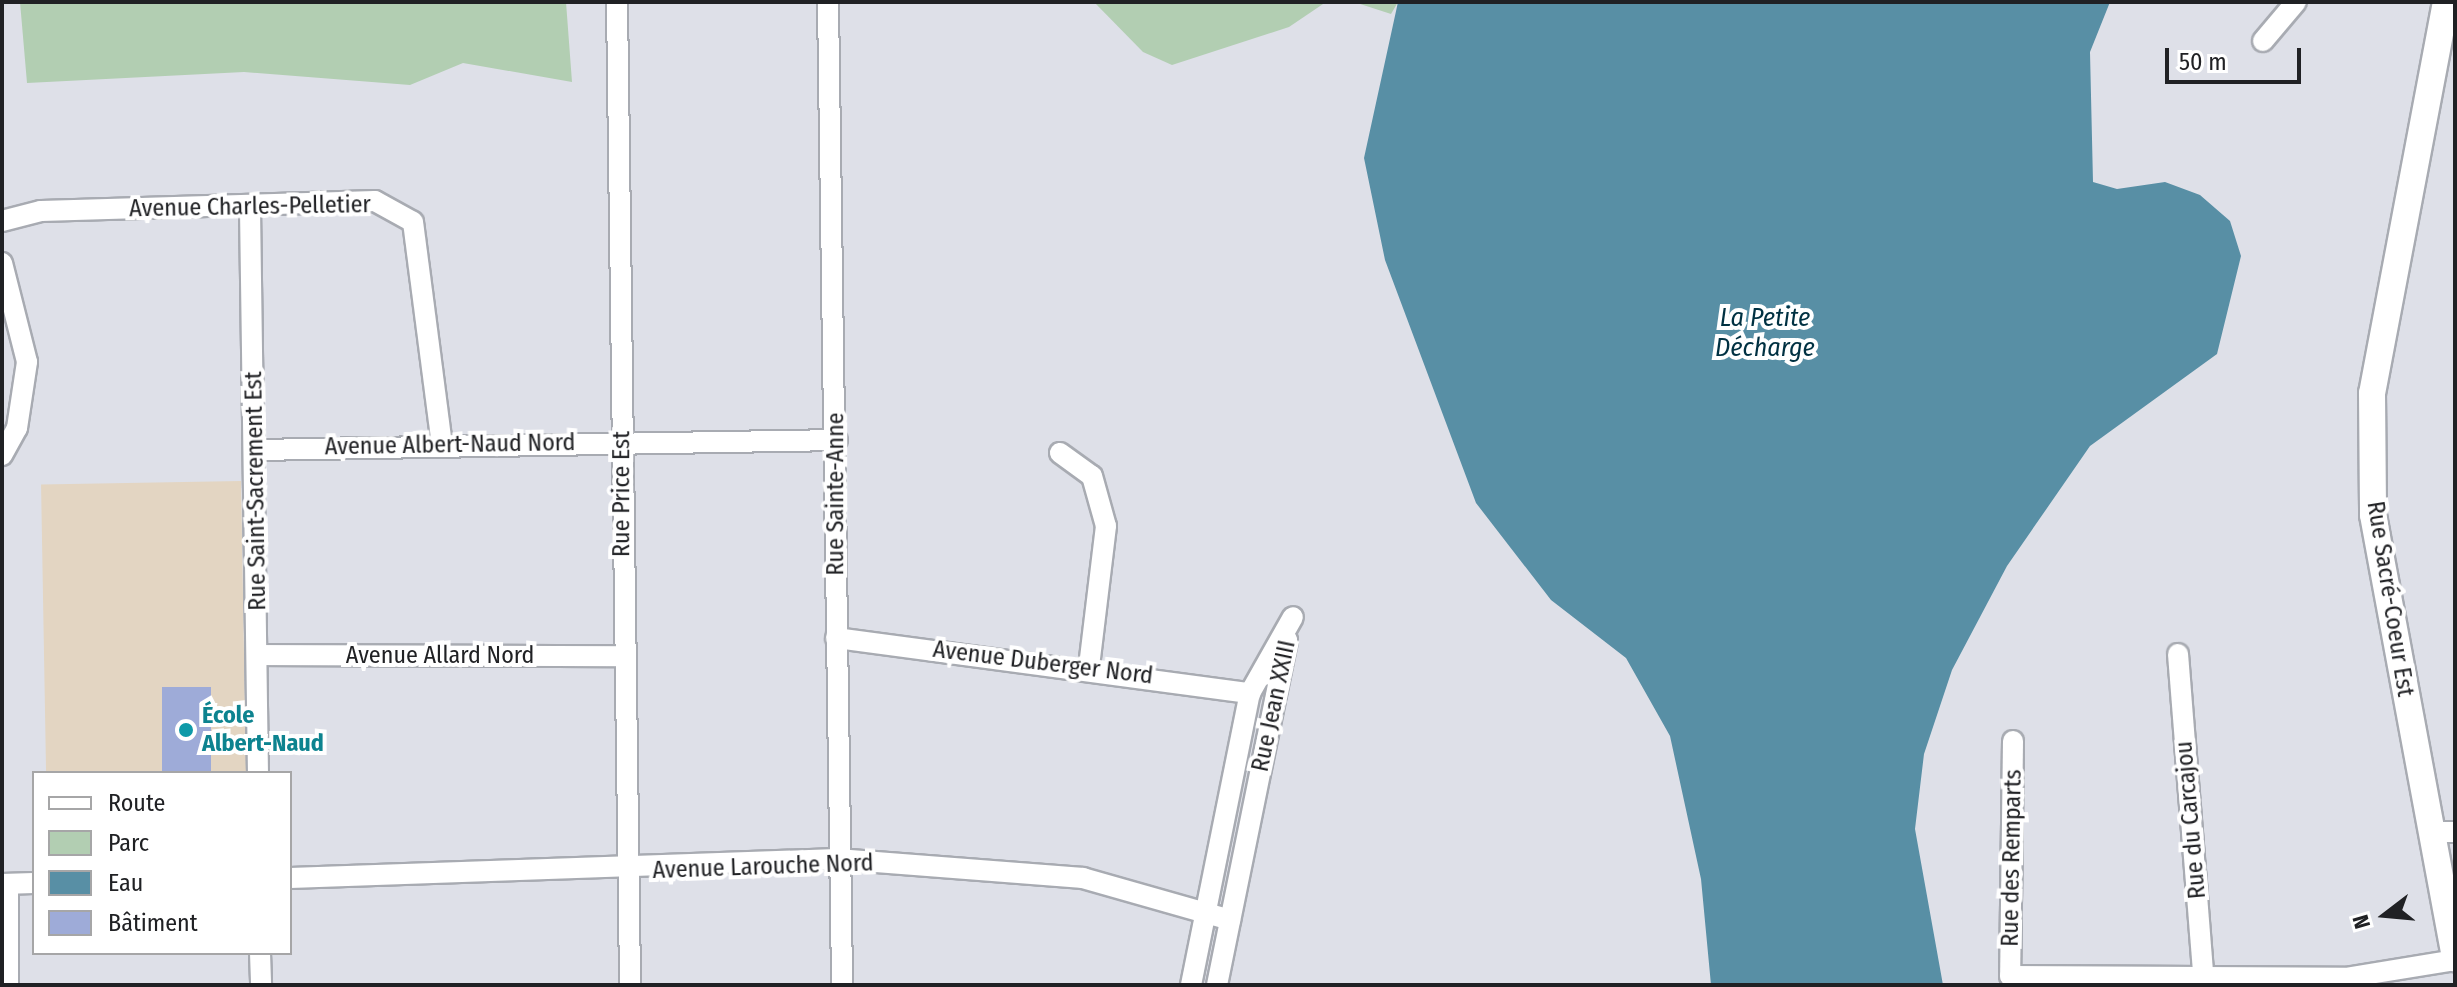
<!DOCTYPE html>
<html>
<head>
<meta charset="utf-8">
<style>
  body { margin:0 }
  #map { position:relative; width:2457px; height:987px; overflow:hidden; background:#dee0e8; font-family:"Fira Sans Condensed",sans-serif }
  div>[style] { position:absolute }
  .education>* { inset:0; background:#e3d5c2; transform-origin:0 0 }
  .green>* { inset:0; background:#b2ceb2 }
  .water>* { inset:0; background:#588fa5 }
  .building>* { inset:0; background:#9eabd8; transform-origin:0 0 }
  .roads { filter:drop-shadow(2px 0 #a8abb2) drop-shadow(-2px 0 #a8abb2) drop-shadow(0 2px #a8abb2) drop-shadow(0 -2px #a8abb2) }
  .minor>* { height:20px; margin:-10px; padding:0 10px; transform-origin:10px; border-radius:10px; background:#fff }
  .tertiary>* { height:26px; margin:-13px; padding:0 13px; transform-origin:13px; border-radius:13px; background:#fff }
  .dots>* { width:22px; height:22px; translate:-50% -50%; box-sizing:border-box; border:4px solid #fff; border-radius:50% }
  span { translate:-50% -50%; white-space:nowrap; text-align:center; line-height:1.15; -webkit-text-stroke:8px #fff; paint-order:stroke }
  .street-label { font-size:24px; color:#202124 }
  .culture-label { font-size:24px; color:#0d838f; font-weight:700 }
  .left { translate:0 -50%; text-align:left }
  .water-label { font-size:26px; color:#003142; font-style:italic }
  .frame { position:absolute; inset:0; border:4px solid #202124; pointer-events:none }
  .legend { position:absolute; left:32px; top:771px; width:260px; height:184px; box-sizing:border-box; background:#fff; border:2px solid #a6a6a7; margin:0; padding:10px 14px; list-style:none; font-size:24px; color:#202124 }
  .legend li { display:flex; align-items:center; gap:16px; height:40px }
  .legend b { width:40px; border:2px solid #a6a6a7 }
  .north { position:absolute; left:2345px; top:875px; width:80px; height:80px; -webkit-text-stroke:6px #fff; paint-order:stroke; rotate:254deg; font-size:22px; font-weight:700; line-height:32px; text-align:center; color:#202124 }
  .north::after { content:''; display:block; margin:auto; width:28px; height:36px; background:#202124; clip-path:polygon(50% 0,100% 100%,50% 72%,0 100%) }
  .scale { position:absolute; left:2165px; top:48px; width:136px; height:36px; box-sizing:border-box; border:4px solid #202124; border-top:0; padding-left:10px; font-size:24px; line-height:28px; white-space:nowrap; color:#202124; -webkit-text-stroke:6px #fff; paint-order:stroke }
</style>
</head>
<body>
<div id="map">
  <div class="education">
    <div style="left:241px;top:481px;width:292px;height:200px;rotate:89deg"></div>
  </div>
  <div class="green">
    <div style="clip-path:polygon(20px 2px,566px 2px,572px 82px,463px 63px,410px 85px,244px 72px,27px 83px)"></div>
    <div style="clip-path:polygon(1094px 2px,1326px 2px,1289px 27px,1172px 65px,1143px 52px)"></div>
    <div style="clip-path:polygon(1354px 2px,1398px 2px,1391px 14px)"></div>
  </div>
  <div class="water">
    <div style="clip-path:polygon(1398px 2px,2110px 2px,2090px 52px,2093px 182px,2117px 189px,2165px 182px,2200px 195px,2230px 221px,2241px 256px,2217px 354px,2090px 446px,2007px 566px,1952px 670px,1924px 754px,1915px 829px,1943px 985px,1711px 985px,1701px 879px,1670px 736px,1626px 658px,1551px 600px,1476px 503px,1385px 260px,1364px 158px)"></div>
  </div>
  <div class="building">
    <div style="left:162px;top:687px;width:49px;height:86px"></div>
  </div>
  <div class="roads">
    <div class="minor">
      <div style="left:617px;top:2px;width:983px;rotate:89.24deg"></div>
      <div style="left:828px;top:2px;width:983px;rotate:89.18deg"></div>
      <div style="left:2263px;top:41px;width:51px;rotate:-49.8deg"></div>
      <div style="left:250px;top:209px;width:564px;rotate:89.19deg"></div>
      <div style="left:2px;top:221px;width:40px;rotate:-14.4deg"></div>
      <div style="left:41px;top:211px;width:334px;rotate:-1.7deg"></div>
      <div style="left:375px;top:201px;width:43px;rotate:28.9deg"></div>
      <div style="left:413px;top:222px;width:224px;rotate:82.6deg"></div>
      <div style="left:2px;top:263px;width:102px;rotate:75.8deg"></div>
      <div style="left:27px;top:362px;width:67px;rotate:98.6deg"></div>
      <div style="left:17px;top:428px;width:31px;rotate:119deg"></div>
      <div style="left:255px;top:450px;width:582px;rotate:-0.98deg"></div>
      <div style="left:1060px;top:453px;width:39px;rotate:36deg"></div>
      <div style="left:1092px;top:476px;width:52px;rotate:74.4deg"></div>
      <div style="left:1106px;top:526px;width:141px;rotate:96.9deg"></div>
      <div style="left:836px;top:638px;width:418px;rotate:7.6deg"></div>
      <div style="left:2178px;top:654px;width:332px;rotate:85.5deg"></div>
      <div style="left:259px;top:655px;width:363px;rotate:0.2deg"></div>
      <div style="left:2013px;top:741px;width:235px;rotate:90.7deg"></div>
      <div style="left:2010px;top:976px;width:335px;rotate:0.3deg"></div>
      <div style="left:2345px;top:978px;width:111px;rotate:-9.3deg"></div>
      <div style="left:2433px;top:832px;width:22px"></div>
      <div style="left:290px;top:878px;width:547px;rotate:-1.99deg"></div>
      <div style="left:837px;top:859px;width:247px;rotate:4.4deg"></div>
      <div style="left:1083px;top:878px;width:153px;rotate:15.9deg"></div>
      <div style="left:2px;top:884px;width:32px;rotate:-2deg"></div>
      <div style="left:8px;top:884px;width:101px;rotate:90deg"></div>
      <div style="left:260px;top:953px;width:32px;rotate:88deg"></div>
      <div style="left:1191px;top:985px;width:298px;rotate:-78.6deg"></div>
      <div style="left:1250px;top:693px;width:87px;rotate:-60.5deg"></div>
      <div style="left:1217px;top:985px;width:352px;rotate:-78.5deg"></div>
    </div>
    <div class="tertiary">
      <div style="left:2446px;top:2px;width:398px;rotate:100.7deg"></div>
      <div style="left:2372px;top:393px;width:122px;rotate:89.5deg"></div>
      <div style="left:2373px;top:515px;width:451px;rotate:79.5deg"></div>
    </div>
  </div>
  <div class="dots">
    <div style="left:186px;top:730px;background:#0f9aa8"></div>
  </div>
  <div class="street-label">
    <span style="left:250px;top:207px;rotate:-1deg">Avenue Charles-Pelletier</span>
    <span style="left:450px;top:445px;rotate:-1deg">Avenue Albert-Naud Nord</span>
    <span style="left:256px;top:491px;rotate:-91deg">Rue Saint-Sacrement Est</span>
    <span style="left:622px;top:494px;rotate:-90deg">Rue Price Est</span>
    <span style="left:836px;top:494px;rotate:-90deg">Rue Sainte-Anne</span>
    <span style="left:2390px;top:599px;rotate:81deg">Rue Sacré-Coeur Est</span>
    <span style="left:440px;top:656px">Avenue Allard Nord</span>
    <span style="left:1043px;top:663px;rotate:7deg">Avenue Duberger Nord</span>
    <span style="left:1274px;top:706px;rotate:-78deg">Rue Jean XXIII</span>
    <span style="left:2191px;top:820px;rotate:-95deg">Rue du Carcajou</span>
    <span style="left:2012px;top:858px;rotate:-89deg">Rue des Remparts</span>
    <span style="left:763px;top:867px;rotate:-2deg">Avenue Larouche Nord</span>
  </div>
  <div class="culture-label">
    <span class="left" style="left:202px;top:730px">École<br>Albert-Naud</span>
  </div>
  <div class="water-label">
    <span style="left:1765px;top:333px">La Petite<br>Décharge</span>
  </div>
  <div class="frame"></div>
  <ul class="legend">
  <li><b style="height:10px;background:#fff"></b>Route</li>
  <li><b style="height:22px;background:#b2ceb2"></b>Parc</li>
  <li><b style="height:22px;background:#588fa5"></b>Eau</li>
  <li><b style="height:22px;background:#9eabd8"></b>Bâtiment</li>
  </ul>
  <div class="north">N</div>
  <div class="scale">50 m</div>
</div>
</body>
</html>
